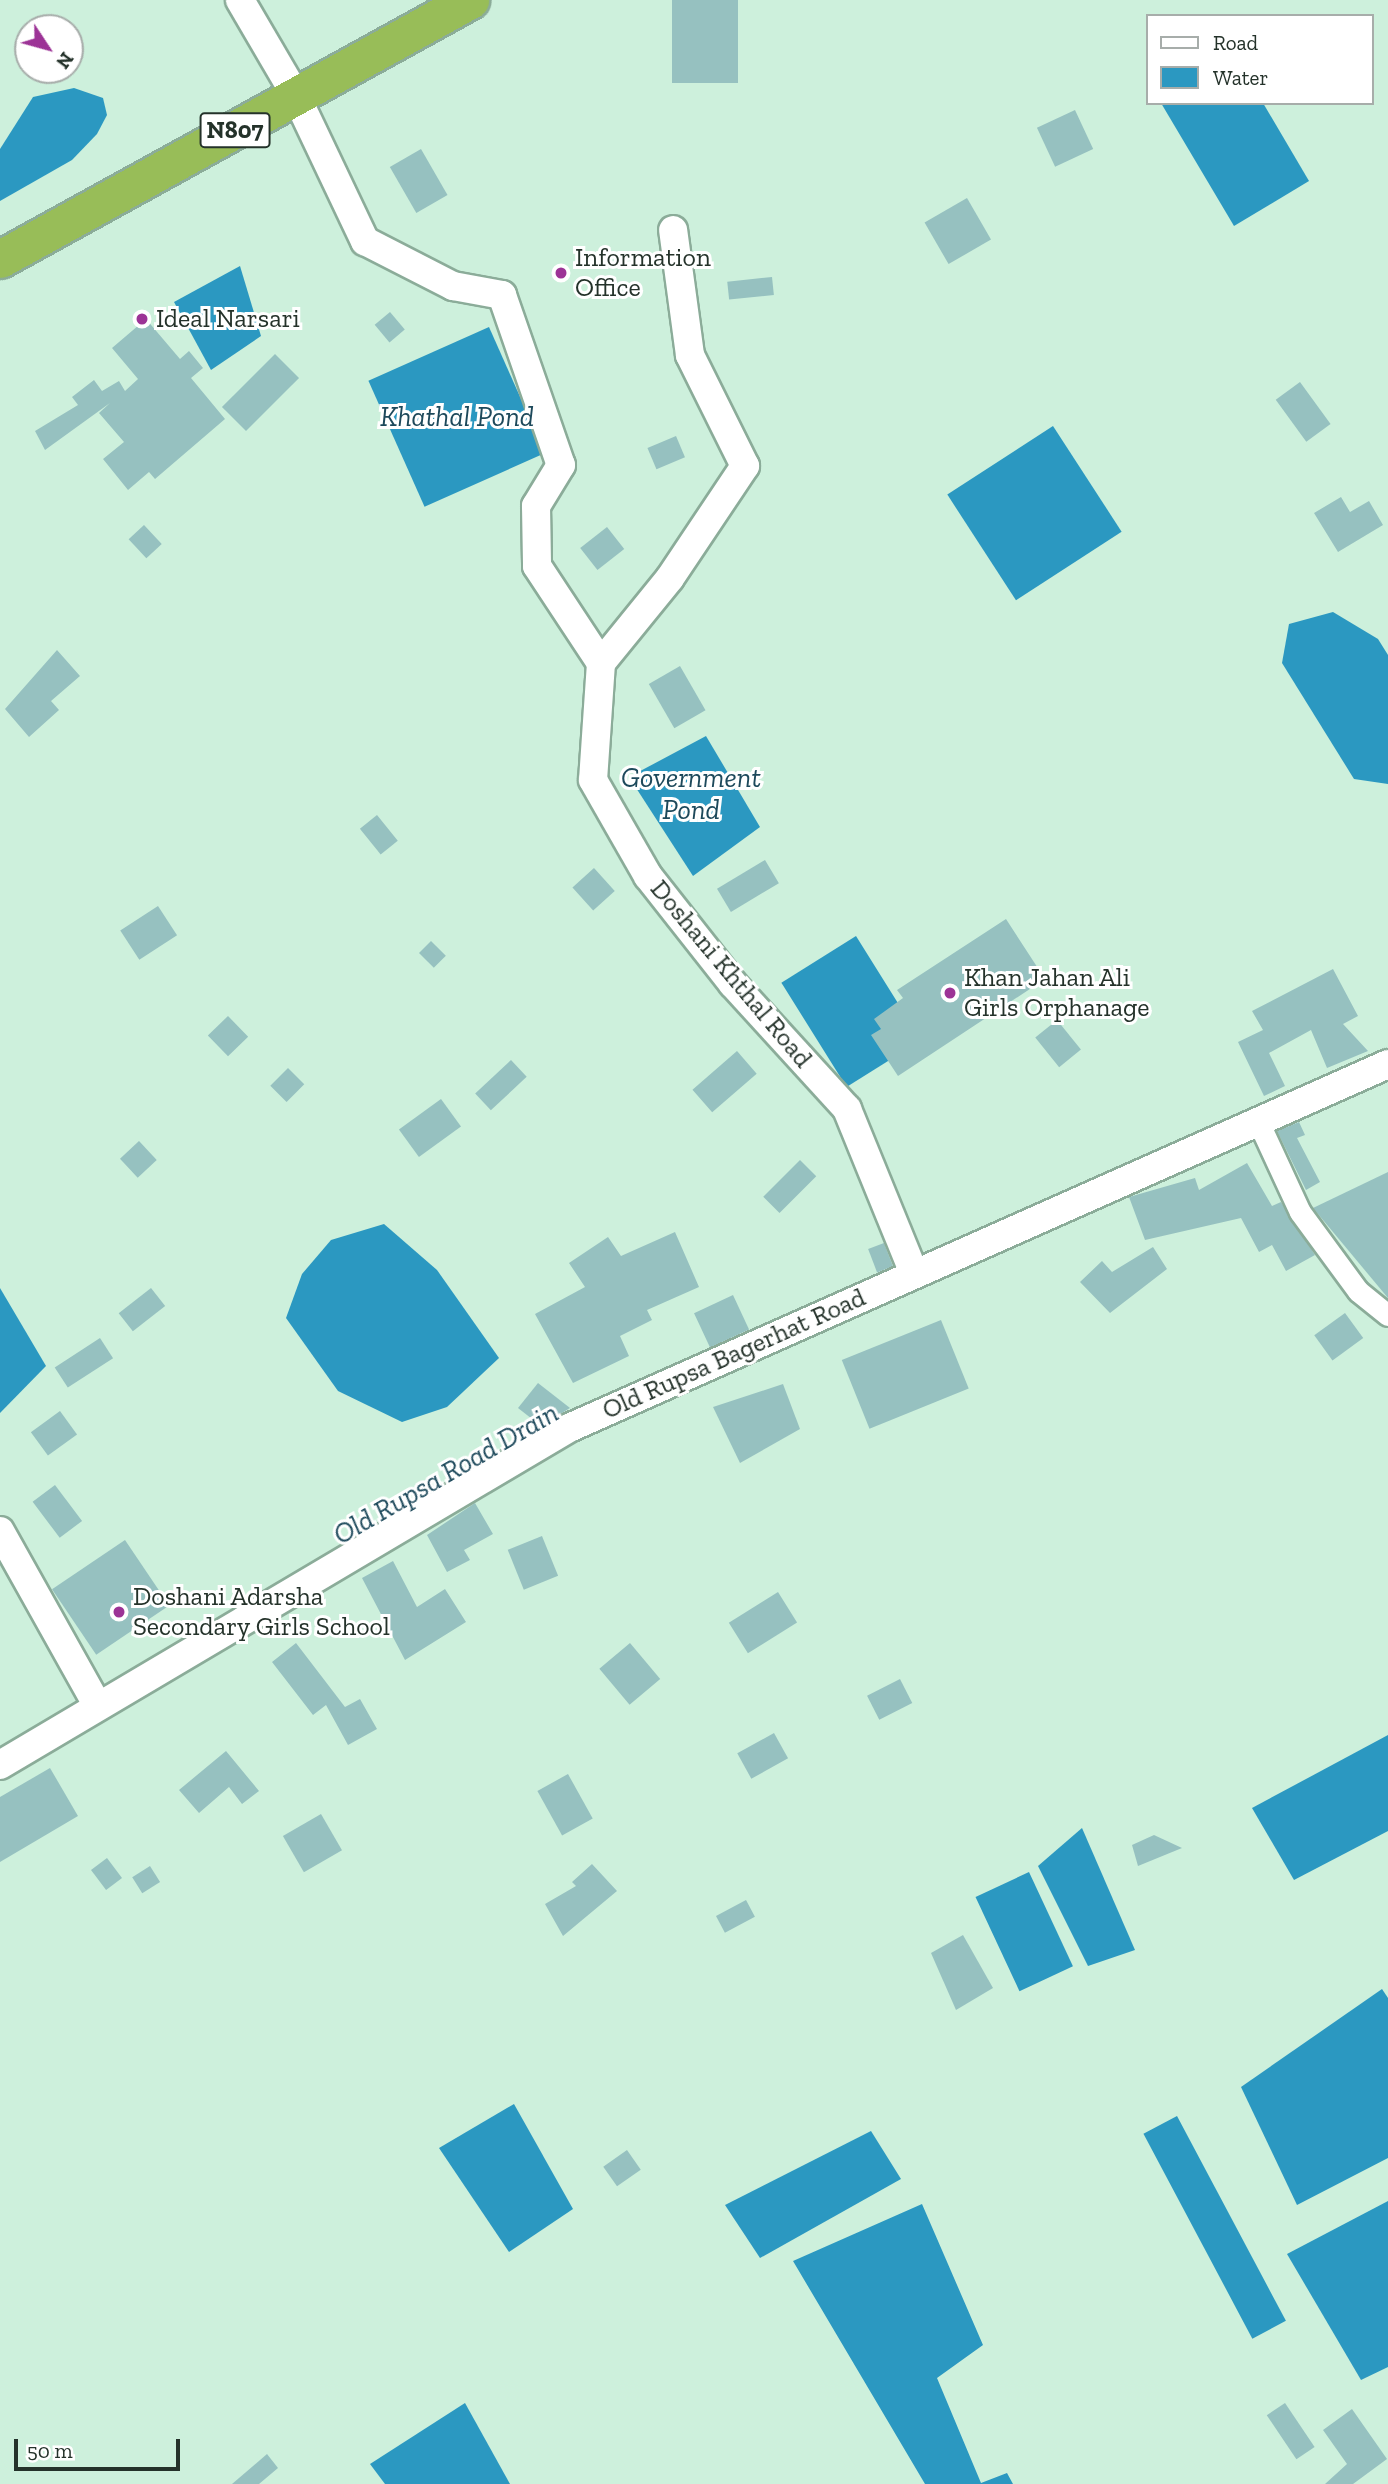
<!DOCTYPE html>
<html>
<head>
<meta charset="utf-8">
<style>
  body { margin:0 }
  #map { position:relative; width:1388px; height:2484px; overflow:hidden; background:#cdf0dc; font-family:"Zilla Slab",serif }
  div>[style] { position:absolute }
  .water>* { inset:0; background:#2b98c1; transform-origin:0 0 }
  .building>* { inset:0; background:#96c1c0; transform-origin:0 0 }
  .roads { filter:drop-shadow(2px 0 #8bac99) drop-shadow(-2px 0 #8bac99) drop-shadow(0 2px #8bac99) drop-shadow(0 -2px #8bac99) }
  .street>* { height:21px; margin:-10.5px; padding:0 10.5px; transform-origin:10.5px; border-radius:10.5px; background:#fff }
  .secondary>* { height:28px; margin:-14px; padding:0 14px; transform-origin:14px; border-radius:14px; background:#fff }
  .highway>* { height:37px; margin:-18.5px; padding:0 18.5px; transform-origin:18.5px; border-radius:18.5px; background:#98bd58 }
  .dots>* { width:19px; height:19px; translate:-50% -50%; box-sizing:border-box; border:4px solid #fff; border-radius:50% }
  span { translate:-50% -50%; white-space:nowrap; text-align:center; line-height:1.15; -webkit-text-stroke:6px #fff; paint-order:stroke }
  .shield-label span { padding:2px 5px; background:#fff; border:2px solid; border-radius:5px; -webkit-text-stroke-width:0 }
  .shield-label { font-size:24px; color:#24322a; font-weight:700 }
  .poi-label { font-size:26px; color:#24322a }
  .left { translate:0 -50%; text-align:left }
  .street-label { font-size:26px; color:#24322a }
  .water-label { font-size:28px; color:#1d495b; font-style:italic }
  .legend { position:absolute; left:1146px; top:14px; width:228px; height:91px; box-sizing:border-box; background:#fff; border:2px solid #a7adaa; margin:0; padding:9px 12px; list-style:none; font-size:21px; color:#24322a }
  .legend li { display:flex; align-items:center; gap:14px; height:35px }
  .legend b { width:35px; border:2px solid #a7adaa }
  .north { position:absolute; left:14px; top:14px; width:70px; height:70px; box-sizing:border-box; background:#fff; border:2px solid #a7adaa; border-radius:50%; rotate:126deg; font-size:19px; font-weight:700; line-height:28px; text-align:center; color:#24322a }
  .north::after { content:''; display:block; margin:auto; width:24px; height:32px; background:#9c3396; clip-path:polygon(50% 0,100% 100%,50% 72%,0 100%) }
  .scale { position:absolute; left:14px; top:2439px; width:166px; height:32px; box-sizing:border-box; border:4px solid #24322a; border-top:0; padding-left:9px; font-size:21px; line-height:24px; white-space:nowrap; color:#24322a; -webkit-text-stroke:5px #fff; paint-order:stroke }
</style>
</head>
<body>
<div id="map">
  <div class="water">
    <div style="clip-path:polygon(74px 88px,103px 98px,107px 115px,97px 134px,72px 160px,0 201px,0 149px,33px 97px)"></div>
    <div style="clip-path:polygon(1161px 103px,1263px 103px,1309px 181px,1234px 226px)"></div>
    <div style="clip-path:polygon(240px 266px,261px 336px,211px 370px,174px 302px)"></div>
    <div style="left:489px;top:327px;width:138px;height:132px;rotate:66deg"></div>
    <div style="left:1053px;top:426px;width:126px;height:126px;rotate:57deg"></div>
    <div style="clip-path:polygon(1333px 612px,1378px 639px,1388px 655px,1388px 784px,1354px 779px,1282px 663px,1289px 624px)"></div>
    <div style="clip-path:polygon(706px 736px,760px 827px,693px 876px,629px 777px)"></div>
    <div style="left:856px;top:936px;width:123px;height:88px;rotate:58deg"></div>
    <div style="clip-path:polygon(384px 1224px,437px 1270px,499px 1358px,447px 1407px,402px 1422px,338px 1391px,286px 1318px,302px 1274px,331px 1240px)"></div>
    <div style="clip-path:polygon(0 1288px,46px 1366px,0 1413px)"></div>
    <div style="clip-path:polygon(1388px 1735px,1388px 1831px,1294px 1880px,1252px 1808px)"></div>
    <div style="clip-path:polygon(1082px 1828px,1135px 1950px,1088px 1966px,1038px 1866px)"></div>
    <div style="left:1029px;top:1872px;width:104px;height:59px;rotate:65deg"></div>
    <div style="clip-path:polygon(1382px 1989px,1388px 1998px,1388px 2158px,1297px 2205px,1241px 2087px)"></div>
    <div style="clip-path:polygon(514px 2104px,573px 2209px,509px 2252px,439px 2148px)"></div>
    <div style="left:1177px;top:2116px;width:232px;height:38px;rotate:62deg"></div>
    <div style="clip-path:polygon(871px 2131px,901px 2179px,760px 2258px,725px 2205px)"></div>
    <div style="clip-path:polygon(1388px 2201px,1388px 2367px,1361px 2380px,1287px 2254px)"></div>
    <div style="clip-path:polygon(922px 2204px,983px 2345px,937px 2378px,981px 2483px,1007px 2473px,1013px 2484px,925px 2484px,793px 2261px)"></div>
    <div style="clip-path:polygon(465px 2403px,510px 2484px,385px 2484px,370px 2464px)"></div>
  </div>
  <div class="building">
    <div style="left:672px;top:0;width:66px;height:83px"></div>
    <div style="left:1075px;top:110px;width:43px;height:42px;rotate:65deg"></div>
    <div style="left:421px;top:149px;width:53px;height:36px;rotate:60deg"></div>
    <div style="left:967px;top:198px;width:48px;height:49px;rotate:60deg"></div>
    <div style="left:772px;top:277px;width:18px;height:45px;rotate:84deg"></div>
    <div style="left:390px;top:312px;width:23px;height:20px;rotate:50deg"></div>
    <div style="clip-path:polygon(146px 319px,180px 359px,189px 351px,203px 368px,191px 378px,225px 419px,155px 479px,149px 472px,128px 490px,103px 459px,124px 442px,99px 413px,110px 403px,45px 450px,35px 431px,78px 405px,72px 397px,94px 380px,102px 391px,119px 381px,125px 391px,138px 379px,112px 348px)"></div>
    <div style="left:275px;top:354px;width:34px;height:75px;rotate:45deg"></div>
    <div style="left:1300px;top:382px;width:52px;height:30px;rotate:54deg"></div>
    <div style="left:676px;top:436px;width:23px;height:31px;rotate:67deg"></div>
    <div style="clip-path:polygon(1341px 497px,1350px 512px,1369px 501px,1383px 525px,1338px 552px,1314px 513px)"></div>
    <div style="left:144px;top:525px;width:26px;height:21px;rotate:47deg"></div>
    <div style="left:607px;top:527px;width:28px;height:34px;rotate:52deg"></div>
    <div style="clip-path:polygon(57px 650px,80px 676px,51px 701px,59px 710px,29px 737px,5px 709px)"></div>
    <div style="left:680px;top:666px;width:51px;height:36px;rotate:60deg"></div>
    <div style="left:377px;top:815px;width:33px;height:22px;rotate:51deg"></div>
    <div style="left:765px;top:860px;width:27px;height:56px;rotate:59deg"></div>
    <div style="left:594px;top:868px;width:31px;height:29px;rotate:48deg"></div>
    <div style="left:158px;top:906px;width:35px;height:45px;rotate:57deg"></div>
    <div style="clip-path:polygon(1006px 919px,1045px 979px,898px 1076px,871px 1035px,881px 1029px,874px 1019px,903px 998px,897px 990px)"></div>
    <div style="left:431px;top:941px;width:21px;height:17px;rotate:45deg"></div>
    <div style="clip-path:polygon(1333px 969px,1358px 1016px,1343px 1024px,1368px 1051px,1327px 1068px,1311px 1030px,1269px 1053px,1285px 1086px,1264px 1096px,1238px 1042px,1263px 1030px,1252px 1011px)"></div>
    <div style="left:228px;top:1016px;width:29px;height:28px;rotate:46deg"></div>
    <div style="left:1057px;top:1020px;width:38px;height:28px;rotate:51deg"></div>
    <div style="left:737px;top:1051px;width:30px;height:59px;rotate:49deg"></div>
    <div style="left:511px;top:1060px;width:23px;height:49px;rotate:47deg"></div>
    <div style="left:288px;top:1068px;width:23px;height:25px;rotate:45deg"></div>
    <div style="left:441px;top:1099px;width:34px;height:52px;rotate:54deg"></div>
    <div style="clip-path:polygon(1299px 1122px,1305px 1135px,1297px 1138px,1320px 1182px,1306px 1190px,1277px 1131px)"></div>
    <div style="left:139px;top:1141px;width:26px;height:26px;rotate:47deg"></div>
    <div style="left:800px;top:1160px;width:23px;height:52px;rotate:45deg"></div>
    <div style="clip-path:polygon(1247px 1163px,1272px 1206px,1281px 1202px,1315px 1255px,1286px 1271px,1272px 1245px,1259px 1252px,1241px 1218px,1145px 1240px,1129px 1197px,1195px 1178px,1199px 1190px)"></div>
    <div style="clip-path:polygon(1388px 1172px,1388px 1298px,1313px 1208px)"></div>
    <div style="clip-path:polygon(675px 1232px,699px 1287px,647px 1310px,652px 1320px,620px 1336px,629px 1356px,573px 1383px,535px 1314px,585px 1287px,569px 1263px,608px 1237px,621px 1256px)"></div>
    <div style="left:884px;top:1243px;width:25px;height:17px;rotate:69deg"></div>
    <div style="clip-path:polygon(1153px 1247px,1167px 1269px,1110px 1313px,1080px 1282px,1102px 1261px,1112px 1272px)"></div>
    <div style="left:151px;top:1288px;width:23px;height:41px;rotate:52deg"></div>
    <div style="left:733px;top:1295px;width:38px;height:43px;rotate:65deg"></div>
    <div style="left:1345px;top:1313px;width:31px;height:38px;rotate:54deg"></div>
    <div style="left:941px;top:1320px;width:74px;height:107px;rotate:68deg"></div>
    <div style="left:100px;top:1338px;width:24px;height:54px;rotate:57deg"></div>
    <div style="clip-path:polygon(538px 1383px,570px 1408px,541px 1426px,518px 1408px)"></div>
    <div style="clip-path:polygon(783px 1384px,800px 1429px,740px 1463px,713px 1407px)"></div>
    <div style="left:60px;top:1411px;width:29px;height:36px;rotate:54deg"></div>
    <div style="left:55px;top:1485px;width:45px;height:28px;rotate:53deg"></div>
    <div style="clip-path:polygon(475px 1503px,493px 1534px,464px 1550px,470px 1560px,447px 1572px,427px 1535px)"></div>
    <div style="left:542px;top:1536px;width:43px;height:37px;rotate:68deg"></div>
    <div style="left:125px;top:1540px;width:79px;height:88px;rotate:56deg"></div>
    <div style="clip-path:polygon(393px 1561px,417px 1607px,445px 1589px,466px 1622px,405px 1660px,362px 1578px)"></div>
    <div style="left:778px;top:1592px;width:36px;height:58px;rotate:58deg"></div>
    <div style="clip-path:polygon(296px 1643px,345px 1707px,360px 1699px,377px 1729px,348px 1745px,326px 1705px,313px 1715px,272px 1662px)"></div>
    <div style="left:630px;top:1643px;width:47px;height:40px;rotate:50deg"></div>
    <div style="left:900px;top:1679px;width:27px;height:37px;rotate:63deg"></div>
    <div style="left:774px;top:1733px;width:29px;height:42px;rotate:61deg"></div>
    <div style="clip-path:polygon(226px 1751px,259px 1791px,242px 1804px,229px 1787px,199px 1813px,179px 1790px)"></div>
    <div style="clip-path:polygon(50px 1768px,78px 1816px,0 1862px,0 1797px)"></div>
    <div style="left:568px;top:1774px;width:51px;height:35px;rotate:61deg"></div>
    <div style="left:321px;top:1814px;width:42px;height:44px;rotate:60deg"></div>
    <div style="clip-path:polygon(1154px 1835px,1182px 1848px,1138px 1866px,1132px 1845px)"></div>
    <div style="left:107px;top:1858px;width:25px;height:20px;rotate:53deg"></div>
    <div style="clip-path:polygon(592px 1864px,617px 1891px,563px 1936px,545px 1904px,576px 1886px,572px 1882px)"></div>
    <div style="left:150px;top:1866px;width:19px;height:21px;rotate:58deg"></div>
    <div style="left:746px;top:1900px;width:19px;height:34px;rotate:62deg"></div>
    <div style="clip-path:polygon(963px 1935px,993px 1988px,956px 2010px,931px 1953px)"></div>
    <div style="left:627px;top:2150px;width:24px;height:29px;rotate:55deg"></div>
    <div style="left:1285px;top:2403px;width:53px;height:22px;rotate:56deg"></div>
    <div style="clip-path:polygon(1352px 2409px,1387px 2459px,1353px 2484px,1325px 2484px,1347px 2464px,1323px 2430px)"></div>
    <div style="clip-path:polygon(267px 2454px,278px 2468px,259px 2484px,232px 2484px)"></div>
  </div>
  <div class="roads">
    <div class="street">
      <div style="left:1257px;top:1119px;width:102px;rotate:65.2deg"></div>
      <div style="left:1300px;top:1212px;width:98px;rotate:53.7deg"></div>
      <div style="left:1358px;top:1291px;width:38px;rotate:39deg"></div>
    </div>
    <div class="secondary">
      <div style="left:240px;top:0;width:111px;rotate:59.7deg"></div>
      <div style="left:296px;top:96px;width:161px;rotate:64.6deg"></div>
      <div style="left:365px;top:241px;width:99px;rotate:27.1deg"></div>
      <div style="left:453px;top:286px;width:50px;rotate:10.4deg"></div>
      <div style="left:502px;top:295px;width:180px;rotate:70.9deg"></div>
      <div style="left:561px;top:465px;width:48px;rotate:121.4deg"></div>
      <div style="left:536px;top:506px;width:60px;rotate:89deg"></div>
      <div style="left:537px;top:566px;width:116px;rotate:56.6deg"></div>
      <div style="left:601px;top:663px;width:117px;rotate:93.9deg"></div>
      <div style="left:593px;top:780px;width:111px;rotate:60.2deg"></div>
      <div style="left:648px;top:876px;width:137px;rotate:51.8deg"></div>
      <div style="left:733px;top:984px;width:169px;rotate:47.6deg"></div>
      <div style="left:847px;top:1109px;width:177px;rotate:67.8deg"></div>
      <div style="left:601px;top:663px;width:109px;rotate:-50.9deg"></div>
      <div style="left:670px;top:578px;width:135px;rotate:-56.2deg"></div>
      <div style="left:745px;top:466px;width:124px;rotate:-116.4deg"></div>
      <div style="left:690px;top:355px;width:126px;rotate:-97.7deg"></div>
      <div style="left:0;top:1531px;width:197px;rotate:60.8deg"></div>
      <div style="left:0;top:1765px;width:661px;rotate:-30.64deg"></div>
      <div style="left:569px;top:1428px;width:896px;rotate:-23.96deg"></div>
    </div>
    <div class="highway">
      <div style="left:0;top:259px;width:537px;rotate:-28.86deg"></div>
    </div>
  </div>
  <div class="dots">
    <div style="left:561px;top:273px;background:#9c3396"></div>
    <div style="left:142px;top:319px;background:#9c3396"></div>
    <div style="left:950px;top:993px;background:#9c3396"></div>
    <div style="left:119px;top:1612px;background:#9c3396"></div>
  </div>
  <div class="shield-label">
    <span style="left:235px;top:130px">N807</span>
  </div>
  <div class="poi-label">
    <span class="left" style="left:575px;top:273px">Information<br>Office</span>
    <span class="left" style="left:156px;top:319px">Ideal Narsari</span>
    <span class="left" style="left:964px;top:993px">Khan Jahan Ali<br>Girls Orphanage</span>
    <span class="left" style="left:133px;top:1612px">Doshani Adarsha<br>Secondary Girls School</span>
  </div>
  <div class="street-label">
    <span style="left:731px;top:974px;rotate:50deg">Doshani Khthal Road</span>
    <span style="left:734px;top:1354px;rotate:-24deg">Old Rupsa Bagerhat Road</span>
  </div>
  <div class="water-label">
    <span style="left:457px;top:417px">Khathal Pond</span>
    <span style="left:691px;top:794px">Government<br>Pond</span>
    <span style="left:446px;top:1474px;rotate:-30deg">Old Rupsa Road Drain</span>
  </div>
  <ul class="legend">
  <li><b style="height:9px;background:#fff"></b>Road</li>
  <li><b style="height:19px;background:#2b98c1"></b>Water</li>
  </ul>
  <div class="north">N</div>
  <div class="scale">50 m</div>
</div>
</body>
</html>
